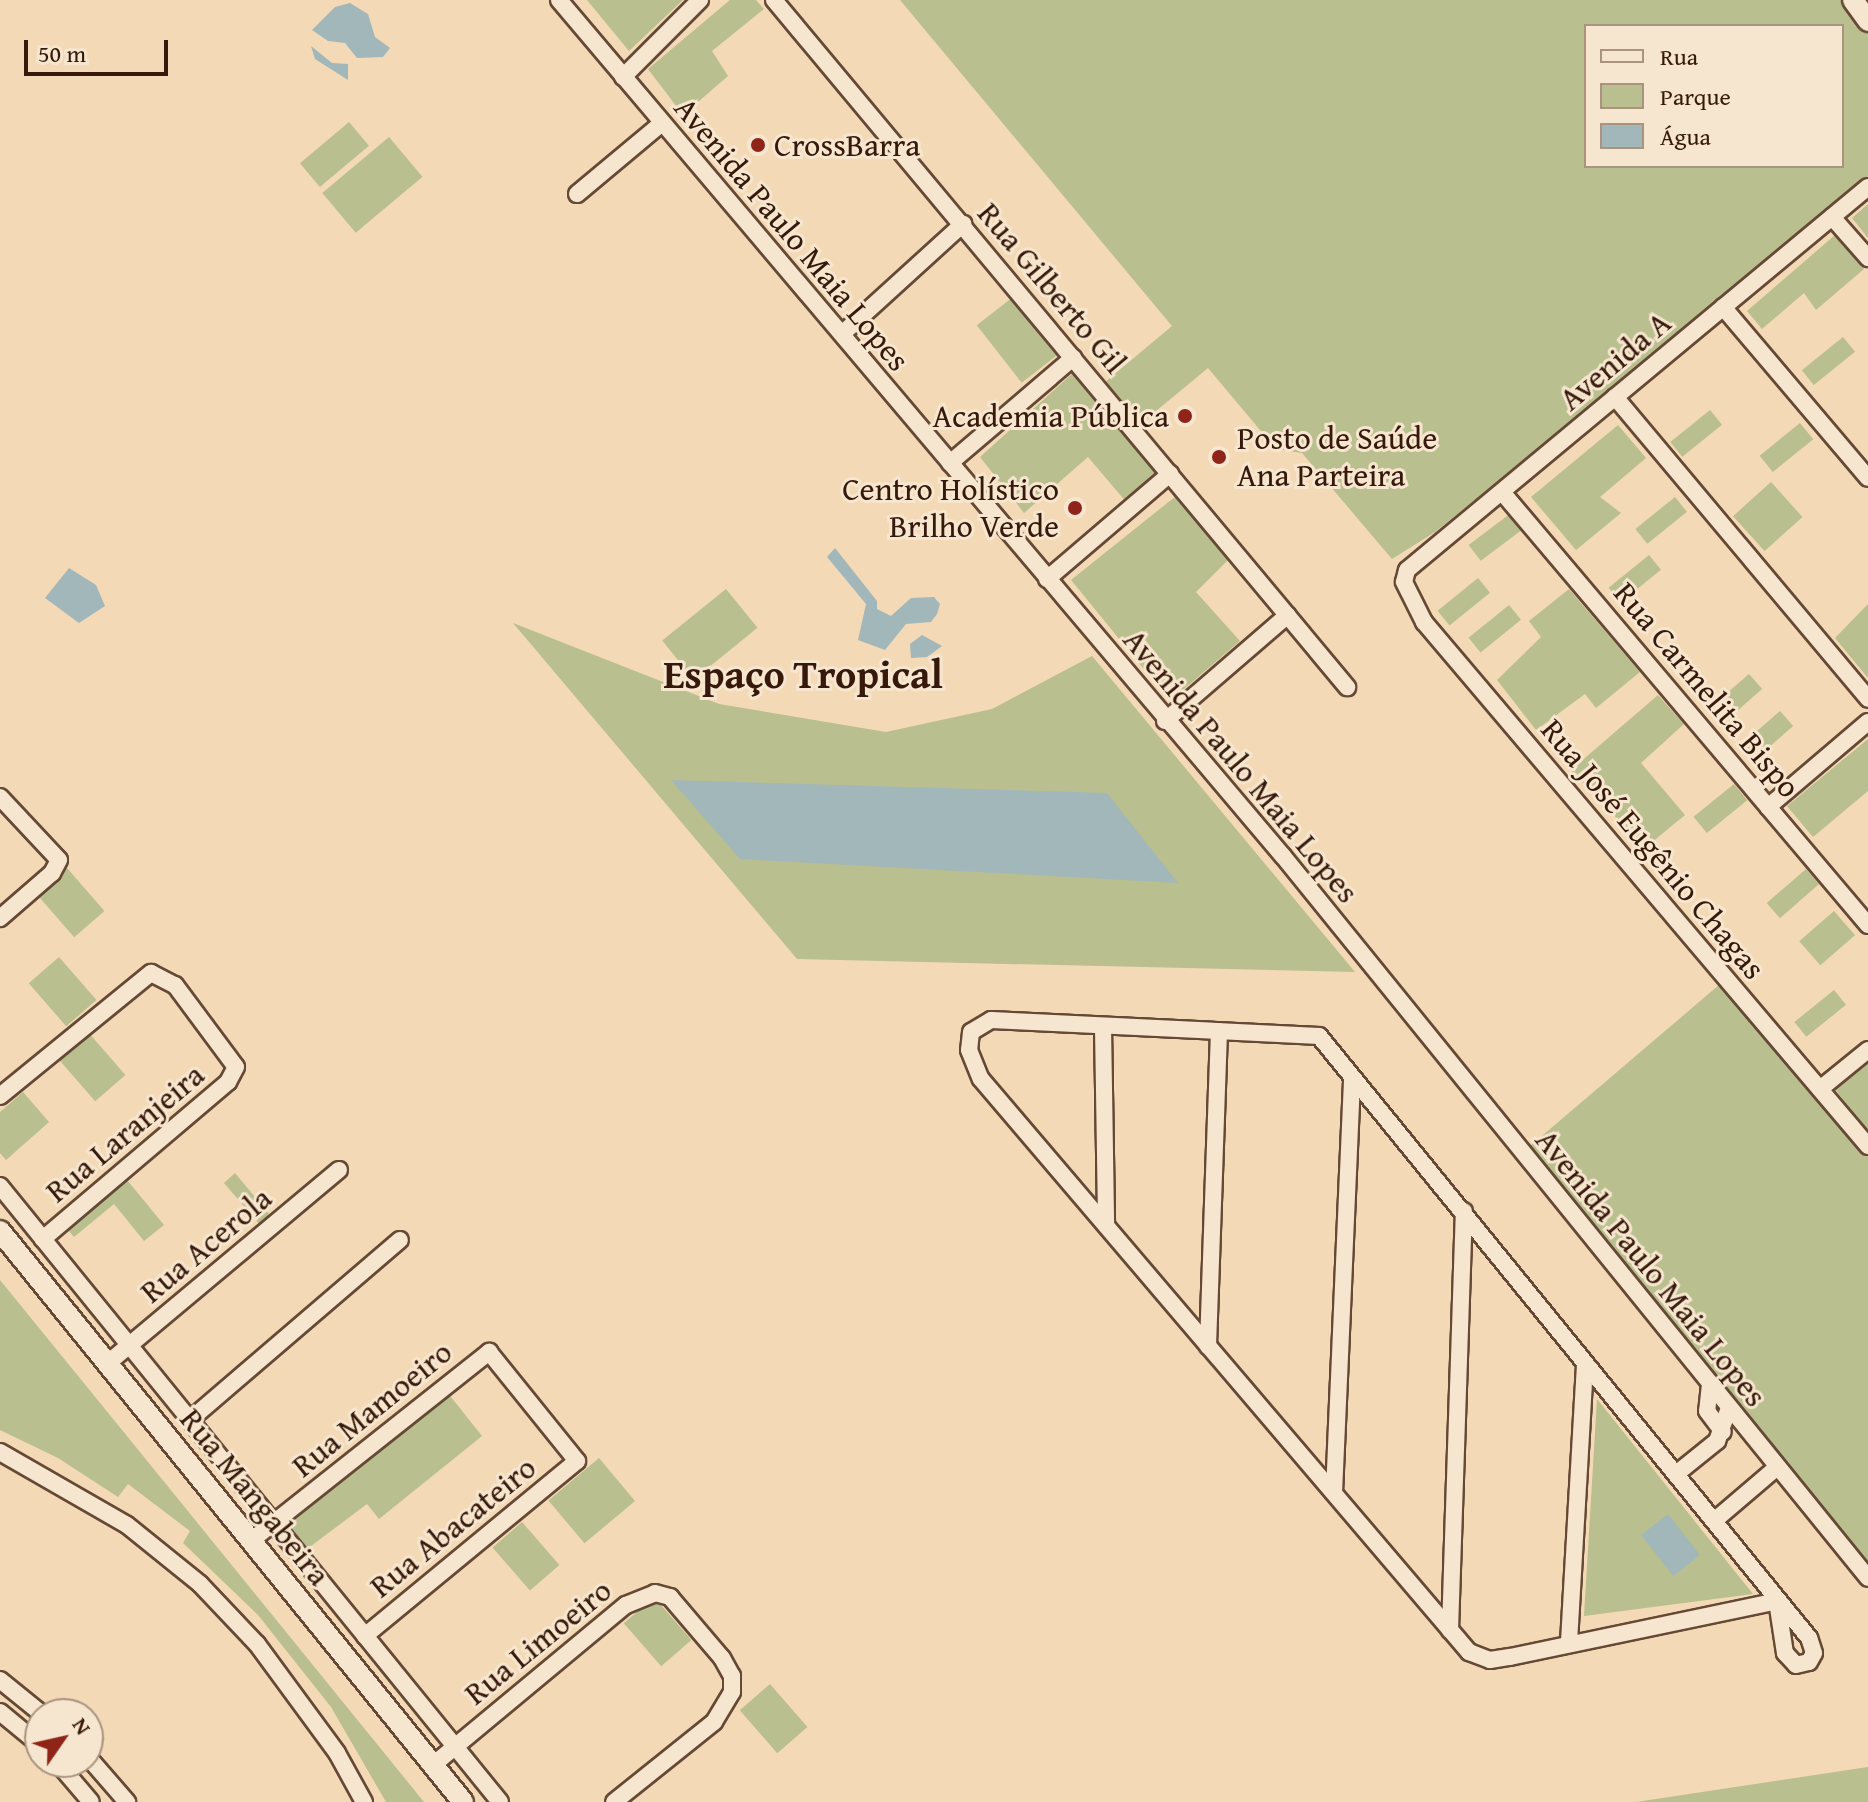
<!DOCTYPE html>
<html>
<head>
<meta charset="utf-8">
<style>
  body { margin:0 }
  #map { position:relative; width:1868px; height:1802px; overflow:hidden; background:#f3d9b5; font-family:"Gentium Book Plus",serif }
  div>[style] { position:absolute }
  .green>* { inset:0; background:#b9bf8e; transform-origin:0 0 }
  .water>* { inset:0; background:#a2b7ba; transform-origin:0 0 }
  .roads { filter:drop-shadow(2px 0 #654935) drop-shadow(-2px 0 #654935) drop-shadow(0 2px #654935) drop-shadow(0 -2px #654935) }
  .minor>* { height:16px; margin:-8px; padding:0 8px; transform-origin:8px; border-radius:8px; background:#f7e6cf }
  .tertiary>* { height:20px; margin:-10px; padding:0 10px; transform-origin:10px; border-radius:10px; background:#f7e6cf }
  .dots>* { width:22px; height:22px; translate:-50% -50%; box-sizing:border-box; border:4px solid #f7e6cf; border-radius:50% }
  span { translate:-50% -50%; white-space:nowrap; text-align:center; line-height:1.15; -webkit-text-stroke:6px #f7e6cf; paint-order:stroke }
  .poi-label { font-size:32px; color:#36190a }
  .left { translate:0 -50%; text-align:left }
  .right { translate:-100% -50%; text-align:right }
  .street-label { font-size:32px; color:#36190a }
  .district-label { font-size:40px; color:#36190a; font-weight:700 }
  .legend { position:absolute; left:1584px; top:24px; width:260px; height:144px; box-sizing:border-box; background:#f7e6cf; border:2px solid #aa9480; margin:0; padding:10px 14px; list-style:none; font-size:24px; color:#36190a }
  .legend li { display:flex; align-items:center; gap:16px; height:40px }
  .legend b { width:40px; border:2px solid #aa9480 }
  .north { position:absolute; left:24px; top:1698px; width:80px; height:80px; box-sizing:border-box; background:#f7e6cf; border:2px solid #aa9480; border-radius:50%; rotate:56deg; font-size:22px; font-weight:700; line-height:32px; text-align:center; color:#36190a }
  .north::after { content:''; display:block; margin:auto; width:28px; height:36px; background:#8f2418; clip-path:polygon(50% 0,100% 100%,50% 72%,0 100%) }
  .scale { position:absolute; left:24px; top:40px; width:144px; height:36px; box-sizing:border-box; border:4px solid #36190a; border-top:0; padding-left:10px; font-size:24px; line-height:28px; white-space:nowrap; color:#36190a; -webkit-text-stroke:6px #f7e6cf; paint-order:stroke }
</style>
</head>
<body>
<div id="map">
  <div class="green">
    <div style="clip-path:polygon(587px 0,683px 0,629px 51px)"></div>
    <div style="clip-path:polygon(730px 0,756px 0,764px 9px,712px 51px,728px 76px,683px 115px,648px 69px)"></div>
    <div style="clip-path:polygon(evenodd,900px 0,1853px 0,1868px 21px,1868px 184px,1435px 532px,1392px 559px,1302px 453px,1276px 449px,1208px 368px,1133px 430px,1098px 388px,1172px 326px,900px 0,1586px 26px,1842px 26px,1842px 166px,1586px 166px,1586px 26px)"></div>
    <div style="left:349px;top:122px;width:31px;height:64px;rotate:50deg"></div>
    <div style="left:389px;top:137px;width:52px;height:87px;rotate:50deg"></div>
    <div style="clip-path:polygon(1868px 204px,1868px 238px,1852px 218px)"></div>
    <div style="clip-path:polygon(1835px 235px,1864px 269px,1816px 310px,1804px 293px,1762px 329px,1747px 311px)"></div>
    <div style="left:1013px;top:297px;width:73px;height:46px;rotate:52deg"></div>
    <div style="left:1843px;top:337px;width:19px;height:53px;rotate:51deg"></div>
    <div style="clip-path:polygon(1074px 372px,1160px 475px,1127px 503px,1088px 457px,1024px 513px,980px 457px)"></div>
    <div style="left:1710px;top:410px;width:19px;height:51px;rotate:51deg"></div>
    <div style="left:1800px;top:423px;width:21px;height:52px;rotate:51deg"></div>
    <div style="clip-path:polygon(1618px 425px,1646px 458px,1600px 497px,1621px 513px,1576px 550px,1531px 497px)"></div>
    <div style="left:1771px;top:482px;width:47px;height:51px;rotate:48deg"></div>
    <div style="clip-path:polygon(1176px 496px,1228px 560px,1196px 592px,1240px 641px,1170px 701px,1071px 580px)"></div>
    <div style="left:1675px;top:497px;width:19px;height:51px;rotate:51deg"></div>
    <div style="left:1511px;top:513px;width:20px;height:53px;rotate:53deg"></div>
    <div style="left:1649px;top:555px;width:19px;height:52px;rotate:51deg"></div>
    <div style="left:1478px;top:578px;width:19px;height:52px;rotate:51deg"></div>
    <div style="left:726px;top:589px;width:50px;height:82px;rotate:51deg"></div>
    <div style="clip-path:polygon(1569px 589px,1640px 672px,1596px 708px,1585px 694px,1536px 730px,1497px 680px,1541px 637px,1529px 621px)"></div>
    <div style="clip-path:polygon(1868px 604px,1868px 678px,1835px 638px)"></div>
    <div style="left:1509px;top:605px;width:19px;height:52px;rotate:51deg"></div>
    <div style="clip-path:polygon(513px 623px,719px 704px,886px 732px,992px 709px,1092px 656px,1355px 972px,797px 959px)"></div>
    <div style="left:1749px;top:674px;width:20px;height:52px;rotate:49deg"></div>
    <div style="clip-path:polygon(1658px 695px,1684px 724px,1641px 763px,1685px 815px,1645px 848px,1571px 770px)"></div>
    <div style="left:1780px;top:711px;width:20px;height:51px;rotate:49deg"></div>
    <div style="clip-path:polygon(1868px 739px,1868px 791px,1813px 837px,1787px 806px)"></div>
    <div style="left:1734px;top:784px;width:21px;height:52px;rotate:51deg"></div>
    <div style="left:67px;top:868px;width:57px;height:40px;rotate:49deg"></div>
    <div style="left:1806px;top:869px;width:20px;height:52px;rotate:49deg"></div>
    <div style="left:1834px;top:911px;width:32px;height:46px;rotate:49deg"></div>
    <div style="left:59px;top:957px;width:57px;height:40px;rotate:49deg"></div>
    <div style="clip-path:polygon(1726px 979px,1868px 1146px,1868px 1578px,1522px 1153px)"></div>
    <div style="left:1834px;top:990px;width:19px;height:51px;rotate:51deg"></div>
    <div style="left:88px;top:1032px;width:57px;height:40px;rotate:49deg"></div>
    <div style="clip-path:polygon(1868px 1064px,1868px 1133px,1835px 1089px)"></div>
    <div style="clip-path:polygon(23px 1092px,49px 1122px,6px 1160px,0 1153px,0 1112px)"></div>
    <div style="clip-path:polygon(235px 1173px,269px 1214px,261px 1226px,224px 1183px)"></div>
    <div style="clip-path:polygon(127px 1180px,164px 1225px,144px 1241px,114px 1204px,74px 1237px,68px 1230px)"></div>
    <div style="clip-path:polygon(0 1280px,144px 1457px,424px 1802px,386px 1802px,331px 1707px,258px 1615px,183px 1543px,190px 1531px,128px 1484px,118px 1497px,58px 1458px,0 1430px)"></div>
    <div style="clip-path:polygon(443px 1387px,482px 1436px,379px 1519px,367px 1504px,299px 1555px,273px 1523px)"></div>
    <div style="clip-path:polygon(1597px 1399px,1753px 1594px,1584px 1616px)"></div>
    <div style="left:599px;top:1458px;width:56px;height:66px;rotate:50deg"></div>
    <div style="left:522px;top:1522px;width:57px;height:39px;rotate:49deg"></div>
    <div style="left:654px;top:1597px;width:57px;height:40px;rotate:49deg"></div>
    <div style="left:770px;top:1684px;width:57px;height:40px;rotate:49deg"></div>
    <div style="clip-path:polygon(1868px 1767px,1868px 1802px,1636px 1802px)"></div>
  </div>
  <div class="water">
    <div style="clip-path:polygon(350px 3px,368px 14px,375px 37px,390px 48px,383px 57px,357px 58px,345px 43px,328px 41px,312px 30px,335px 7px)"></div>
    <div style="clip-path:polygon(311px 46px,332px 63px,348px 64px,348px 80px,315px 59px)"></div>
    <div style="clip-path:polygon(835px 548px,877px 601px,877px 609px,891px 616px,911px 598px,934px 597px,940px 604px,937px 614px,931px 622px,906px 624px,885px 650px,858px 640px,866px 604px,827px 557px)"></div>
    <div style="clip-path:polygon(69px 568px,96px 585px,105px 606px,79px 623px,45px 598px)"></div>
    <div style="clip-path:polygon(922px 635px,942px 646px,927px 657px,911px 658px,910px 644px)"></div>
    <div style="clip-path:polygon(671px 780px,1107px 793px,1178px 883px,740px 859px)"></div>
    <div style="left:1668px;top:1514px;width:52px;height:34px;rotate:52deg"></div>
  </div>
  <div class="roads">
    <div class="minor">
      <div style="left:559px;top:0;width:1121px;rotate:49.78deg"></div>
      <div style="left:1283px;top:856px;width:929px;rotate:50.98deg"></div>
      <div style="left:774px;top:0;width:895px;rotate:50.17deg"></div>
      <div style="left:623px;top:77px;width:109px;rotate:-45deg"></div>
      <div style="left:1868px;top:187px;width:599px;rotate:140.28deg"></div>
      <div style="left:1407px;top:570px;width:12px;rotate:104deg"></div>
      <div style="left:1404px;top:582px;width:45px;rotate:63.4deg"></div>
      <div style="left:1424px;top:622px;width:687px;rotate:49.72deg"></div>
      <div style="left:577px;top:194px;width:111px;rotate:-39.9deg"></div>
      <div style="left:1832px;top:217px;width:55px;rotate:48.7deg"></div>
      <div style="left:1723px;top:307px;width:224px;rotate:49.7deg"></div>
      <div style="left:842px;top:334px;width:164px;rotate:-42.3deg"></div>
      <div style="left:1615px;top:397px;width:394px;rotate:50deg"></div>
      <div style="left:950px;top:463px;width:162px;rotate:-40.5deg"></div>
      <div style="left:1502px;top:492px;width:567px;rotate:49.79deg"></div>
      <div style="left:1047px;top:579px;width:162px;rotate:-40.5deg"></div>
      <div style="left:1165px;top:721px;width:162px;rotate:-40.8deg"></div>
      <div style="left:0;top:797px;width:86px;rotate:46.9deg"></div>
      <div style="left:59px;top:860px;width:15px;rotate:118deg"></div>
      <div style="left:52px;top:873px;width:69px;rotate:139.1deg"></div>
      <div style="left:1768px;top:807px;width:131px;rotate:-40.4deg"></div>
      <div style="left:1103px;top:1026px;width:199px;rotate:89.1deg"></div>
      <div style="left:1820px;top:1089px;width:62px;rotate:-39.1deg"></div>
      <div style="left:0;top:1096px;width:195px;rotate:-39.2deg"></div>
      <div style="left:151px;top:973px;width:27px;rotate:27deg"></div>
      <div style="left:175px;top:985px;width:102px;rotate:53.4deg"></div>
      <div style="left:236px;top:1067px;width:17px;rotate:118deg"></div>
      <div style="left:228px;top:1082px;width:243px;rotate:139.7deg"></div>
      <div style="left:0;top:1186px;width:793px;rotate:50.93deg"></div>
      <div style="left:1208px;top:1346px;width:315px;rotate:-88deg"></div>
      <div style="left:108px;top:1363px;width:301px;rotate:-39.9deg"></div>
      <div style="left:1710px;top:1384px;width:27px;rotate:96deg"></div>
      <div style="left:1707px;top:1411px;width:26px;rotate:53deg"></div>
      <div style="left:191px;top:1419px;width:275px;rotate:-40.6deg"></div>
      <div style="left:0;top:1452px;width:146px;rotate:29.9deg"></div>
      <div style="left:127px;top:1525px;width:94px;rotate:38.9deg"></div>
      <div style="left:200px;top:1584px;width:83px;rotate:46.5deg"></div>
      <div style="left:257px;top:1644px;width:135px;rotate:53.7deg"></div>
      <div style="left:337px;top:1753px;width:56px;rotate:61.1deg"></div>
      <div style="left:1676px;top:1474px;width:53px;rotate:-38.8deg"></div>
      <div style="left:1717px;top:1441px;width:35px;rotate:-70deg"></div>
      <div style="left:1334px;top:1493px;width:416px;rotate:-87.5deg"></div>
      <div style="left:1714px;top:1521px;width:82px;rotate:-40.5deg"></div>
      <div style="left:252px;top:1540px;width:303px;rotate:-38.4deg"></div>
      <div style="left:489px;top:1352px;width:140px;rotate:51.1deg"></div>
      <div style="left:577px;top:1461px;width:275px;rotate:140.5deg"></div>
      <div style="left:1777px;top:1601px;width:53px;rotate:81.3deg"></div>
      <div style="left:1785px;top:1653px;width:16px;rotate:47deg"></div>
      <div style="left:1796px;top:1665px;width:13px;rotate:-13deg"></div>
      <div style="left:1809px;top:1662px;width:10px;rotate:-61deg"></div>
      <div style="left:1814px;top:1653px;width:16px;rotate:-108deg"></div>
      <div style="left:1809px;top:1638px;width:776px;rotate:-129.14deg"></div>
      <div style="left:1319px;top:1036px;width:328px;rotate:-177.2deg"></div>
      <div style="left:991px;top:1020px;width:23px;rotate:149deg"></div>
      <div style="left:971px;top:1032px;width:18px;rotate:96deg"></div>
      <div style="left:969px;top:1050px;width:31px;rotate:68deg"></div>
      <div style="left:981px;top:1079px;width:753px;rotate:49.58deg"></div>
      <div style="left:1469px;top:1652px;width:22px;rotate:21deg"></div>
      <div style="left:1490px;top:1660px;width:20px;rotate:-9deg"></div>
      <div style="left:1510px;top:1657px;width:273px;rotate:-11.8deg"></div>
      <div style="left:1450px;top:1630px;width:419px;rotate:-88.1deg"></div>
      <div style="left:1569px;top:1642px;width:279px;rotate:-86.7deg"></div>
      <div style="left:0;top:1680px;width:54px;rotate:39deg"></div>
      <div style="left:0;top:1712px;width:52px;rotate:39.5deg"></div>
      <div style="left:88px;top:1757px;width:60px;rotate:49.1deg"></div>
      <div style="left:57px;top:1762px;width:52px;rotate:49.6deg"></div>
      <div style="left:433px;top:1765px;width:251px;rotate:-39.7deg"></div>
      <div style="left:626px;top:1605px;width:31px;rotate:-22deg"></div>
      <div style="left:655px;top:1593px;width:16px;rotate:15deg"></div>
      <div style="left:670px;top:1597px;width:80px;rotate:49.6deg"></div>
      <div style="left:722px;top:1658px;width:21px;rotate:61deg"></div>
      <div style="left:732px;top:1676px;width:16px;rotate:90deg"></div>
      <div style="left:732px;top:1692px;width:35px;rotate:121deg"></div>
      <div style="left:714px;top:1722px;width:128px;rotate:141.3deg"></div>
    </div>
    <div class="tertiary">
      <div style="left:1853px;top:0;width:26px;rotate:54deg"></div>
      <div style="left:0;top:1231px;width:735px;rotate:50.96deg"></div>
    </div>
  </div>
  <div class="dots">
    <div style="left:758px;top:145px;background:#8f2418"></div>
    <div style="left:1185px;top:416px;background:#8f2418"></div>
    <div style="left:1219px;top:457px;background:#8f2418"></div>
    <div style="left:1075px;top:508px;background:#8f2418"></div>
  </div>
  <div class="poi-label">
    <span class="left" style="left:774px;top:145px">CrossBarra</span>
    <span class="right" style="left:1169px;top:416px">Academia Pública</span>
    <span class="left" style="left:1237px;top:457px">Posto de Saúde<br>Ana Parteira</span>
    <span class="right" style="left:1059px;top:508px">Centro Holístico<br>Brilho Verde</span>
  </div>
  <div class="street-label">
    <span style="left:792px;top:234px;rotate:50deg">Avenida Paulo Maia Lopes</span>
    <span style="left:1052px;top:288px;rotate:50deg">Rua Gilberto Gil</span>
    <span style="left:1615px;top:361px;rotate:-40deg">Avenida A</span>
    <span style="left:1707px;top:690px;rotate:50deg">Rua Carmelita Bispo</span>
    <span style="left:1241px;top:766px;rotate:50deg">Avenida Paulo Maia Lopes</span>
    <span style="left:1653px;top:849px;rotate:50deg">Rua José Eugênio Chagas</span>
    <span style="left:125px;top:1133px;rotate:-40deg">Rua Laranjeira</span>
    <span style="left:206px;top:1245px;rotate:-40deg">Rua Acerola</span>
    <span style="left:1651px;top:1268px;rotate:51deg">Avenida Paulo Maia Lopes</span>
    <span style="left:372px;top:1409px;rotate:-39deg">Rua Mamoeiro</span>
    <span style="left:255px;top:1497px;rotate:51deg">Rua Mangabeira</span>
    <span style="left:453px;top:1527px;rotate:-39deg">Rua Abacateiro</span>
    <span style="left:538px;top:1642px;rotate:-39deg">Rua Limoeiro</span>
  </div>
  <div class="district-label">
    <span style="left:803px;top:674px">Espaço Tropical</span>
  </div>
  <ul class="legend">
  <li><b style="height:10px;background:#f7e6cf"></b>Rua</li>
  <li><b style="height:22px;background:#b9bf8e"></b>Parque</li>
  <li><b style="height:22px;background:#a2b7ba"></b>Água</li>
  </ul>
  <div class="north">N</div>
  <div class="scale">50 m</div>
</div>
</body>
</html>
